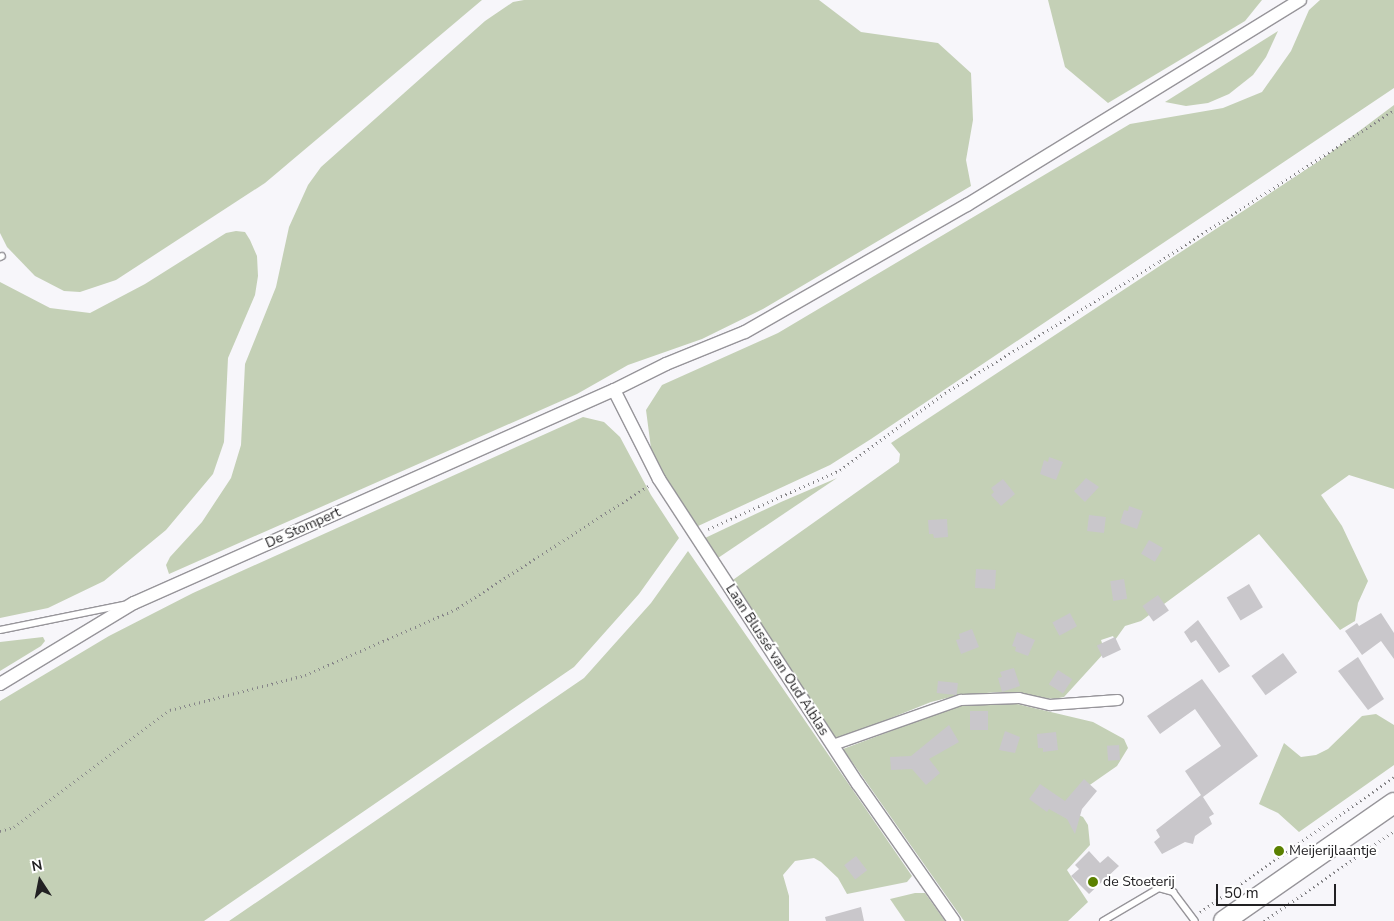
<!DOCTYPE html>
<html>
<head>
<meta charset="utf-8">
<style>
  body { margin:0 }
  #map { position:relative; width:1394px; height:921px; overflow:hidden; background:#f7f6fa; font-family:"Nunito Sans",sans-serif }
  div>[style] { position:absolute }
  .green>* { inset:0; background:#c4d0b6 }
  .building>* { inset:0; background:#c9c7cb; transform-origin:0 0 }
  .path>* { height:3px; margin-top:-1.5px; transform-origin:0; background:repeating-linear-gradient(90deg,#868588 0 1px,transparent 0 5px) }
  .roads { filter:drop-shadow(1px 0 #97959a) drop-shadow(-1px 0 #97959a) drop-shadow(0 1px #97959a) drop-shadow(0 -1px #97959a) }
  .service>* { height:6px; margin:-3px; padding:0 3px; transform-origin:3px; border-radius:3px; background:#fff }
  .pedestrian>* { height:10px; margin:-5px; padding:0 5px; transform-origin:5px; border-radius:5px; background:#fff }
  .minor>* { height:12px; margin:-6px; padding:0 6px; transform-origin:6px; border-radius:6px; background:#fff }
  .primary>* { height:20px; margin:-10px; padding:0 10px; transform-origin:10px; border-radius:10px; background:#fff }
  .dots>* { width:14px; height:14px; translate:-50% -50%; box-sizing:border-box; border:2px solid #fff; border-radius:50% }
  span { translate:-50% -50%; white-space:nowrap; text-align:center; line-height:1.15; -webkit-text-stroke:4px #fff; paint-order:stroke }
  .street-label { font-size:14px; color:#222123 }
  .poi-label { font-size:14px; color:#222123 }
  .left { translate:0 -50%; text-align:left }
  .north { position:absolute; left:15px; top:856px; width:50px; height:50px; -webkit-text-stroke:4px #fff; paint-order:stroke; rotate:349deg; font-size:14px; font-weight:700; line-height:20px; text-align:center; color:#222123 }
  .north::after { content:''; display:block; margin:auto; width:18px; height:22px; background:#222123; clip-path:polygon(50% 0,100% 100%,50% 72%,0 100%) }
  .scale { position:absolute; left:1216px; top:884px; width:120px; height:22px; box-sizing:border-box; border:2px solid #222123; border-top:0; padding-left:6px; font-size:15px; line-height:18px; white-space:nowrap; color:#222123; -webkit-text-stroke:4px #fff; paint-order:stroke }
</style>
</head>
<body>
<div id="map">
  <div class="green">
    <div style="clip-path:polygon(0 0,482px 0,265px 183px,116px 280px,80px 292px,64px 291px,35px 276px,7px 247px,0 233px)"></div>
    <div style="clip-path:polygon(524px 0,819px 0,861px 32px,938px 43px,971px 73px,973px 120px,966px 160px,971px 186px,763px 309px,702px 339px,628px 365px,577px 394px,169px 574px,166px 565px,170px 557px,202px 522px,231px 478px,241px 445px,245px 364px,276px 287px,289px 227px,308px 185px,321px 167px,485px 21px,513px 2px)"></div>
    <div style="clip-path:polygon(1048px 0,1262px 0,1245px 21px,1108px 103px,1065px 67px)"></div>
    <div style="clip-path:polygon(1320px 0,1394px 0,1394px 88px,871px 439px,830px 465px,696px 527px,678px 503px,652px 456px,646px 410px,662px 385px,778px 333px,1130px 124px,1223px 108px,1262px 92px,1291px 51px,1309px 10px)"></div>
    <div style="clip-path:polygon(1278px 31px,1266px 57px,1253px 75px,1229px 94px,1208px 103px,1186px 106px,1165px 102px)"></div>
    <div style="clip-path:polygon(1394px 105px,1394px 489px,1349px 475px,1321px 495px,1342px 526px,1368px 581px,1358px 603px,1355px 621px,1340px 630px,1259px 534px,1141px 621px,1125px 626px,1115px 640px,1113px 636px,1101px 640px,1105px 652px,1064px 697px,1054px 699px,1000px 692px,959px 695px,931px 702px,836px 740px,730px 582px,899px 462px,900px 454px,891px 443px,1322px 159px)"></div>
    <div style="clip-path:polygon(236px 231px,245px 232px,250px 240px,257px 256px,258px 276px,255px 295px,228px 358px,224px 442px,213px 474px,166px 530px,104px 581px,48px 608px,0 618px,0 282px,50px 308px,90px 313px,145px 284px,226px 233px)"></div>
    <div style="clip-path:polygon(583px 417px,604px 422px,620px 437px,651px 495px,679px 538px,639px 594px,574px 667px,204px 921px,0 921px,0 701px,109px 636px,193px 593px)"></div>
    <div style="clip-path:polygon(837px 478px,715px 560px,703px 539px,781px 502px)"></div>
    <div style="clip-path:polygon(688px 551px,912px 876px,907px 882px,847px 894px,838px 878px,821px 862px,814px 858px,795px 861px,783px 875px,789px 896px,789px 921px,229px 921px,584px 678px,651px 603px)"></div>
    <div style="clip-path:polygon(43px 637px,45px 641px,41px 646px,0 671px,0 642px)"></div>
    <div style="clip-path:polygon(985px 703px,1013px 703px,1093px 722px,1124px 739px,1128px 748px,1117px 766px,1084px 789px,1072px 812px,1083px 817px,1088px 825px,1090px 845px,1067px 870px,1088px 902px,1068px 921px,964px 921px,843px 749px,960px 705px)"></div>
    <div style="clip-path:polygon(1376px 714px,1394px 725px,1394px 765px,1299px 832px,1278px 813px,1259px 804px,1284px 743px,1301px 757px,1316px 755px,1328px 749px,1362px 716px)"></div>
    <div style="clip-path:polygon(915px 893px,925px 893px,945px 921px,905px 921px,890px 899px)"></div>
  </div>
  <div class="building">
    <div style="clip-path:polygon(1049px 457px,1063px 462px,1056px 480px,1040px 474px,1044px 460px,1048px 462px)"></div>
    <div style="clip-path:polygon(1086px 478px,1099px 487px,1085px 502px,1074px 491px)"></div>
    <div style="clip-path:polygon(1003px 479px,1015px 494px,1001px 506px,991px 495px,994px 492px,991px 488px)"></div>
    <div style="clip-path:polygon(1129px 506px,1143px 511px,1137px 529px,1120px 523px,1124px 510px,1128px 511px)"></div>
    <div style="left:1089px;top:515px;width:17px;height:16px;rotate:7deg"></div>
    <div style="clip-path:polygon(947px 519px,948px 537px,934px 538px,933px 534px,929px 534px,928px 520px)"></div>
    <div style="left:1149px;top:540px;width:16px;height:16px;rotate:30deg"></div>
    <div style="left:976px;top:569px;width:20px;height:19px;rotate:3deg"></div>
    <div style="left:1124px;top:579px;width:20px;height:14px;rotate:81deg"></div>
    <div style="left:1249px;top:584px;width:27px;height:26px;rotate:59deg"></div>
    <div style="left:1158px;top:595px;width:19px;height:19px;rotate:55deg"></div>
    <div style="left:1070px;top:613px;width:15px;height:20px;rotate:62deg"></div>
    <div style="clip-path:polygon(1381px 613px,1394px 633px,1394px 659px,1381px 641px,1362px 655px,1345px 631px,1357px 623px,1359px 626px)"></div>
    <div style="clip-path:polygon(1198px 620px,1230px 666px,1219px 673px,1196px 640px,1191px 643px,1184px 632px)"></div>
    <div style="clip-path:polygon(972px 629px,979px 647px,961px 654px,956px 640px,960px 639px,959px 634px)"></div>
    <div style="clip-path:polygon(1017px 632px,1035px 640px,1028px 656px,1015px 651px,1016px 647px,1012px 646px)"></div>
    <div style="left:1115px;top:637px;width:14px;height:20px;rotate:65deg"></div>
    <div style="left:1283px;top:653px;width:24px;height:39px;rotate:54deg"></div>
    <div style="clip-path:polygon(1358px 657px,1384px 699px,1368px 710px,1338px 671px)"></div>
    <div style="clip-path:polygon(1014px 668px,1020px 686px,1002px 692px,998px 678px,1002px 677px,1000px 672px)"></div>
    <div style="left:1058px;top:670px;width:17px;height:17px;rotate:33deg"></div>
    <div style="clip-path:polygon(1202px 679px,1258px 756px,1203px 797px,1214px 814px,1209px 817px,1212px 824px,1195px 836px,1193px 844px,1185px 842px,1162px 854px,1154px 842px,1160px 837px,1156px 830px,1201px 795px,1185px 771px,1221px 746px,1195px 709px,1160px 734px,1147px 716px)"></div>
    <div style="left:938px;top:681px;width:20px;height:12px;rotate:6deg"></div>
    <div style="left:988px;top:711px;width:19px;height:18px;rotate:90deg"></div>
    <div style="clip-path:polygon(949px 725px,959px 742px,929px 759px,940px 773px,926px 785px,912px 769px,891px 770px,890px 757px,911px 756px)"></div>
    <div style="clip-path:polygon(1005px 731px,1020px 737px,1015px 753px,999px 750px)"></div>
    <div style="clip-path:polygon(1056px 732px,1058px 750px,1043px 752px,1043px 748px,1038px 748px,1037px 734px)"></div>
    <div style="left:1119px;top:745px;width:15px;height:12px;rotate:86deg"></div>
    <div style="clip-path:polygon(1084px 779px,1097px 791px,1082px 809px,1075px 834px,1067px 819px,1049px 809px,1047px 812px,1029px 799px,1040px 784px,1065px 801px)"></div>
    <div style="clip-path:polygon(1089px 851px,1100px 863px,1108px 856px,1119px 866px,1089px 894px,1071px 876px,1079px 869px,1075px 865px)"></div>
    <div style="left:856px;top:856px;width:18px;height:15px;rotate:52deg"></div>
    <div style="clip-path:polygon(861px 907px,864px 921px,826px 921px,825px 917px)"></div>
  </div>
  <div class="path">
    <div style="left:708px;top:529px;width:145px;rotate:-24.1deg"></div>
    <div style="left:840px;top:470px;width:130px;rotate:-36.3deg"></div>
    <div style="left:945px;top:393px;width:252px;rotate:-31.5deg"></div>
    <div style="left:1160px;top:261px;width:278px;rotate:-32.8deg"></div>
    <div style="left:0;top:831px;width:15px;rotate:-16deg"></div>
    <div style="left:14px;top:827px;width:195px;rotate:-36.9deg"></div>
    <div style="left:170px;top:710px;width:139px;rotate:-14.5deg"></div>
    <div style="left:305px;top:675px;width:167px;rotate:-23.6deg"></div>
    <div style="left:458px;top:608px;width:226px;rotate:-32.7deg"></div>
    <div style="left:1200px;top:912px;width:236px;rotate:-34.8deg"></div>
    <div style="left:1264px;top:921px;width:158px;rotate:-34.7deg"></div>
  </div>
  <div class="roads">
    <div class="service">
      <div style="left:0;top:257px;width:2px;rotate:-27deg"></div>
      <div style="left:0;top:630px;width:126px;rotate:-11.5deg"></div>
      <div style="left:1103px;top:921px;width:65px;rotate:-30.5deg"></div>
      <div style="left:1159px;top:888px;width:15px;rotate:16deg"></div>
      <div style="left:1173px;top:892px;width:36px;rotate:53deg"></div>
    </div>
    <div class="pedestrian">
      <div style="left:833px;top:745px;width:136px;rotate:-19.4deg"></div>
      <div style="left:961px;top:700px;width:58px;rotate:-2deg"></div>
      <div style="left:1019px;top:698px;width:32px;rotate:13deg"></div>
      <div style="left:1050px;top:705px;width:68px;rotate:-4.2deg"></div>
    </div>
    <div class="minor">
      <div style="left:614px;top:390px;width:100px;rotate:63.2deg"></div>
      <div style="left:659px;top:479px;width:364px;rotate:56.9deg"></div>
      <div style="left:858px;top:784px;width:167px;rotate:55deg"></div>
      <div style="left:0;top:684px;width:157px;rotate:-31.2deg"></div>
      <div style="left:134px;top:603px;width:525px;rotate:-23.93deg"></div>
      <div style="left:614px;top:390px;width:58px;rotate:-26.6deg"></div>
      <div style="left:666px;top:364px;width:85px;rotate:-22.1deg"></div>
      <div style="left:745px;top:332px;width:256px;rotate:-29.8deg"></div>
      <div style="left:967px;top:205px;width:391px;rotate:-31.6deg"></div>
    </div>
    <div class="primary">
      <div style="left:1224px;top:921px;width:207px;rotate:-34.8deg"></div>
    </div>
  </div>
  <div class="dots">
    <div style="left:1279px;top:851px;background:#5b8100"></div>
    <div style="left:1093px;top:882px;background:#5b8100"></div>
  </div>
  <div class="street-label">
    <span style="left:303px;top:528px;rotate:-24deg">De Stompert</span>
    <span style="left:777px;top:660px;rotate:57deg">Laan Blussé van Oud Alblas</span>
  </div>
  <div class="poi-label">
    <span class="left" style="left:1289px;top:851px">Meijerijlaantje</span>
    <span class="left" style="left:1103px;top:882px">de Stoeterij</span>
  </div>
  <div class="north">N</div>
  <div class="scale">50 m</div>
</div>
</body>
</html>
